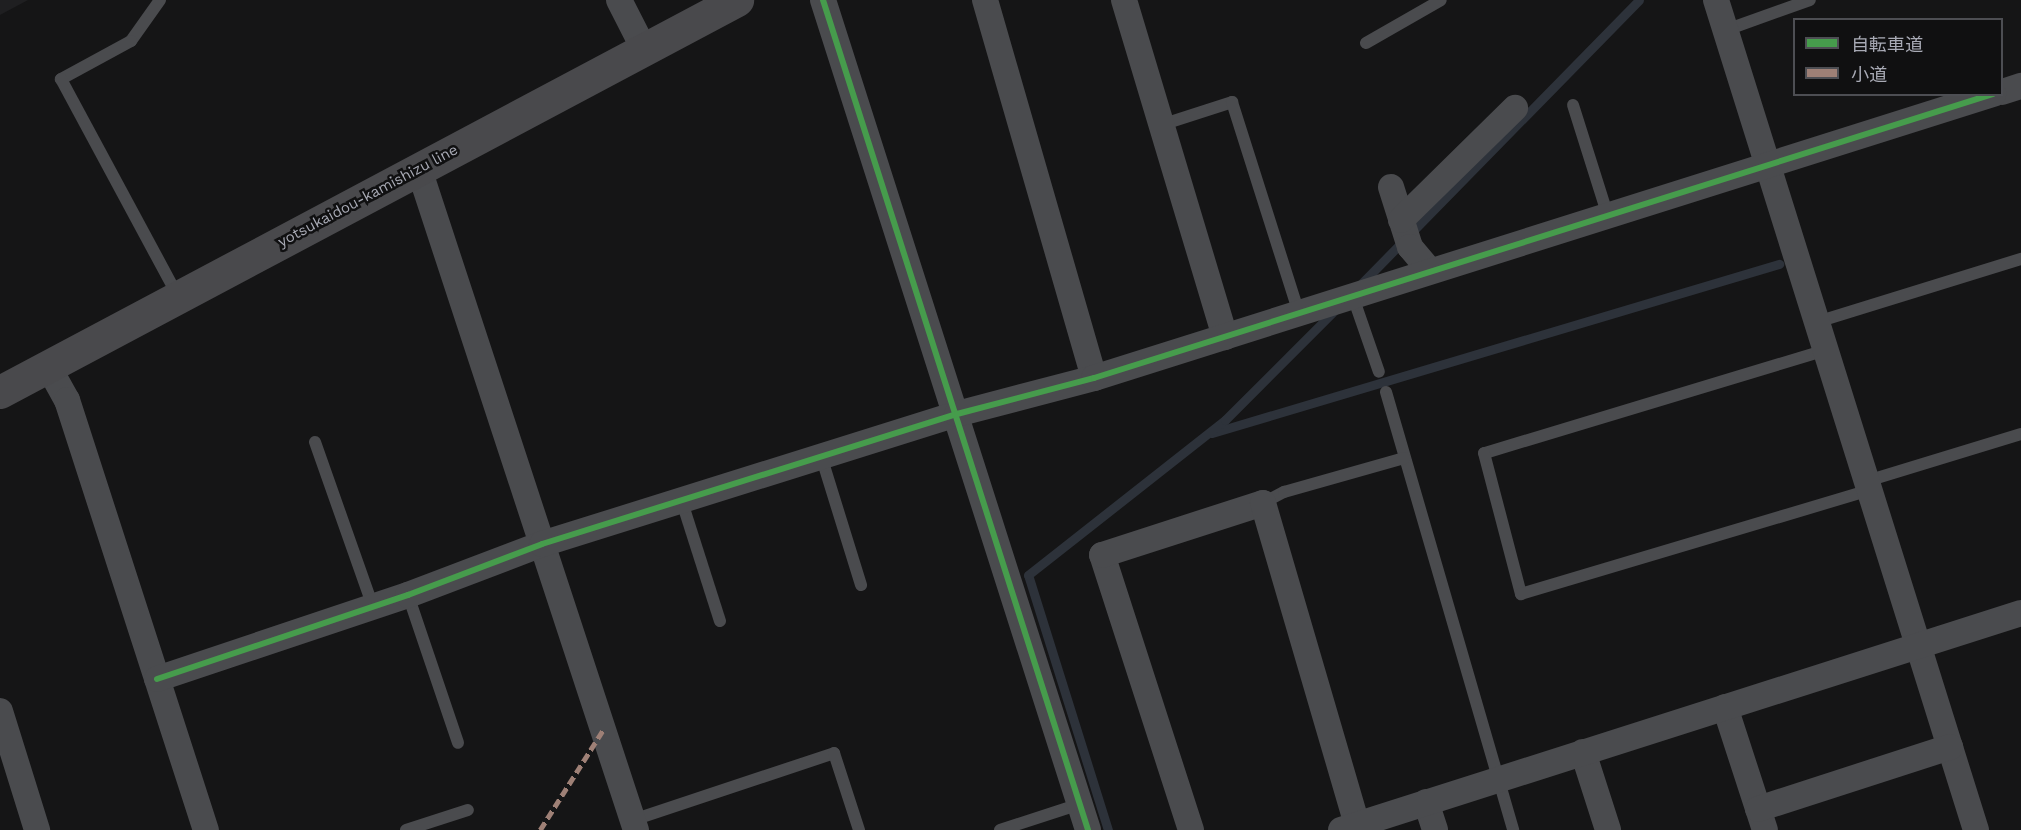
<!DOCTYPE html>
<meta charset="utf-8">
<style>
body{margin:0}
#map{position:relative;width:2021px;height:830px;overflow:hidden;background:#151516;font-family:"Work Sans","Noto Sans JP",sans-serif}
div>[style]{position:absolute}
.built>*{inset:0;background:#1f1f21}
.stream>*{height:9px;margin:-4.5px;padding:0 4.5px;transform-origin:4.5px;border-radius:4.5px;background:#2d323a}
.lane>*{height:12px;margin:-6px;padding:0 6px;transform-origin:6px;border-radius:6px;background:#4a4b4e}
.street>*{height:26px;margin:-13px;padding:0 13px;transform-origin:13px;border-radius:13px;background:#4a4b4e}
.secondary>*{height:33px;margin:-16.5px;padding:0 16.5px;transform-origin:16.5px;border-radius:16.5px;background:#49494c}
.quiet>*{height:4.5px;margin-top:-2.25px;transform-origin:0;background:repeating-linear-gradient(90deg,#9e8076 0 9px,transparent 0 13.5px)}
.cycleway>*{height:6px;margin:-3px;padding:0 3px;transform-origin:3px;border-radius:3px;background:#469c4c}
span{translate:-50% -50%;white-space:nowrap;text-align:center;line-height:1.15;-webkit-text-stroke:5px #101011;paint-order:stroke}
.street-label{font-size:15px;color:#a8aab5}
.legend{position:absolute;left:1793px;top:18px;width:210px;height:78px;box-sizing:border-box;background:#101011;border:2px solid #4d4e53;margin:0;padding:8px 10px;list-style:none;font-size:18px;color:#a8aab5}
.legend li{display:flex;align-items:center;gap:12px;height:30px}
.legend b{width:30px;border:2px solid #4d4e53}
</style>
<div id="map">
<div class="built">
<i style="clip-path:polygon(0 0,28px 0,0 15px)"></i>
</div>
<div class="stream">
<i style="left:1357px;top:288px;width:403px;rotate:-45.6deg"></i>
<i style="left:1212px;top:433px;width:592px;rotate:-16.6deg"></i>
<i style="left:1108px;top:830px;width:267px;rotate:-107.4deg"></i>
<i style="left:1028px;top:575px;width:251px;rotate:-38.2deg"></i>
<i style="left:1225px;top:420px;width:156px;rotate:-45deg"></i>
</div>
<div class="lane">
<i style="left:160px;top:0;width:50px;rotate:125.3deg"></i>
<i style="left:131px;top:41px;width:80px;rotate:151.5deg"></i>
<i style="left:61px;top:79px;width:247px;rotate:61.7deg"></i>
<i style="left:1726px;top:30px;width:89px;rotate:-19.7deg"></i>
<i style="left:1366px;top:43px;width:86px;rotate:-29.8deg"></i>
<i style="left:1573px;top:105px;width:116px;rotate:72.5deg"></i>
<i style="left:1161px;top:125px;width:75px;rotate:-17.9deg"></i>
<i style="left:1232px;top:102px;width:221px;rotate:72.4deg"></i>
<i style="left:1353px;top:297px;width:79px;rotate:70.9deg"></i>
<i style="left:1817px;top:322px;width:214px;rotate:-17.2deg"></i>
<i style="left:1826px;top:350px;width:357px;rotate:163.2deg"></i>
<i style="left:1484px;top:453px;width:146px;rotate:75.3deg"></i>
<i style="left:1521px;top:594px;width:363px;rotate:-16.6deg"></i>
<i style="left:1386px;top:392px;width:456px;rotate:73.8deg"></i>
<i style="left:315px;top:442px;width:175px;rotate:70.6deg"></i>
<i style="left:822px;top:459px;width:132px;rotate:72.8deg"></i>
<i style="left:1867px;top:481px;width:161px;rotate:-17deg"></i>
<i style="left:682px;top:502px;width:125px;rotate:72.3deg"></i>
<i style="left:1263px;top:503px;width:24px;rotate:-28deg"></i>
<i style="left:1284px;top:492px;width:125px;rotate:-15.8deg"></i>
<i style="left:408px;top:595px;width:156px;rotate:71.3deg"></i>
<i style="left:633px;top:820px;width:212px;rotate:-18.4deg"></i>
<i style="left:834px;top:753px;width:81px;rotate:72deg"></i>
<i style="left:406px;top:830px;width:65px;rotate:-17.9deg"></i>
<i style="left:1000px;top:830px;width:84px;rotate:-18deg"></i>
</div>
<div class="street">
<i style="left:619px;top:0;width:55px;rotate:63deg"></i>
<i style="left:823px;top:0;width:871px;rotate:72.29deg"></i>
<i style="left:985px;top:0;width:393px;rotate:73.9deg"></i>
<i style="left:1124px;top:0;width:352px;rotate:73.3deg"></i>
<i style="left:1716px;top:0;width:870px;rotate:72.61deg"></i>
<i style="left:2002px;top:92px;width:20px;rotate:-18deg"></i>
<i style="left:419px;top:169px;width:696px;rotate:71.83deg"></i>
<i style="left:1391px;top:187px;width:63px;rotate:72.4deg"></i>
<i style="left:1410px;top:247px;width:31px;rotate:50deg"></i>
<i style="left:1401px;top:220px;width:160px;rotate:-44.5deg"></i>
<i style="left:48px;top:366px;width:39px;rotate:61deg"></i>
<i style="left:67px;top:400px;width:452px;rotate:72.1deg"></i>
<i style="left:157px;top:679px;width:265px;rotate:-18.5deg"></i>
<i style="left:408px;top:595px;width:143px;rotate:-20.8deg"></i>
<i style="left:542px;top:544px;width:435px;rotate:-17.4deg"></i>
<i style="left:957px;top:414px;width:142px;rotate:-14.7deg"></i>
<i style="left:1094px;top:378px;width:943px;rotate:-17.53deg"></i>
<i style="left:1725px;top:707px;width:129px;rotate:72deg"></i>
<i style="left:0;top:711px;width:125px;rotate:72.7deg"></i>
<i style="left:1583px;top:752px;width:82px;rotate:72.2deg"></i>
<i style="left:1426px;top:802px;width:29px;rotate:72deg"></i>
<i style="left:1758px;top:809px;width:202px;rotate:-17.9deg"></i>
<i style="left:1191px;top:830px;width:289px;rotate:-107.9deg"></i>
<i style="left:1102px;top:555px;width:169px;rotate:-17.9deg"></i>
<i style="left:1263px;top:503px;width:335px;rotate:73.7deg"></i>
<i style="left:1341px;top:830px;width:714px;rotate:-17.7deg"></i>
</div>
<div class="secondary">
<i style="left:0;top:392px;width:835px;rotate:-28.01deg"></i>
</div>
<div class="quiet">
<i style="left:540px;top:830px;width:118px;rotate:-57.8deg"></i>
</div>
<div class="cycleway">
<i style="left:823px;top:0;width:871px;rotate:72.29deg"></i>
<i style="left:157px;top:679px;width:265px;rotate:-18.5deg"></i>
<i style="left:408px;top:595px;width:143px;rotate:-20.8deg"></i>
<i style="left:542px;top:544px;width:435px;rotate:-17.4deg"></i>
<i style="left:957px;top:414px;width:142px;rotate:-14.7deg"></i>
<i style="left:1094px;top:378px;width:943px;rotate:-17.53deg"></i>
</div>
<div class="street-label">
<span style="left:368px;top:196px;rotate:-28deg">yotsukaidou-kamishizu line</span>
</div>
<ul class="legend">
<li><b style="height:8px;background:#469c4c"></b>自転車道</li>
<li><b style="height:8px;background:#9e8076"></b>小道</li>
</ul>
</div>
